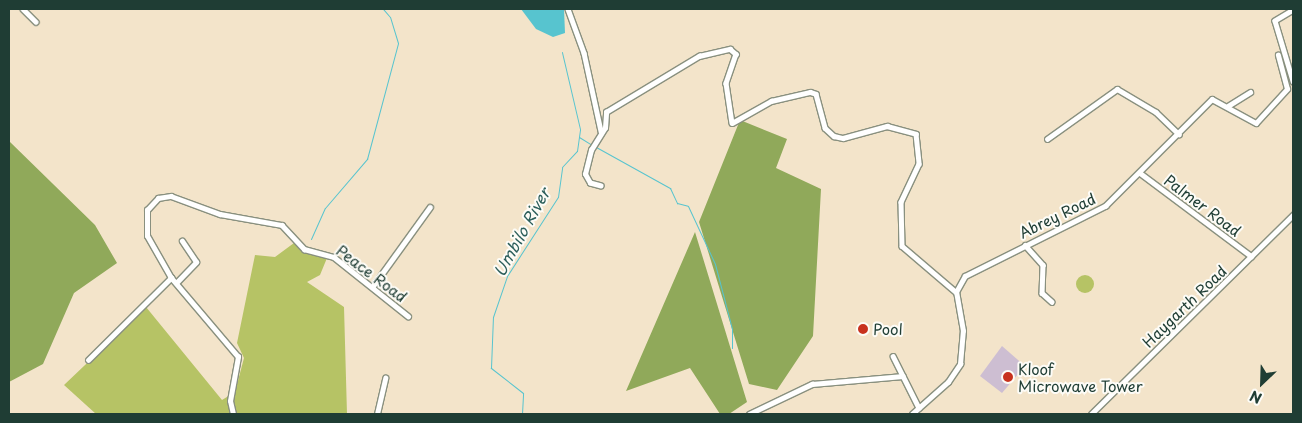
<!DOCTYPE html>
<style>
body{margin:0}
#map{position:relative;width:1302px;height:423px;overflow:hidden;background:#f3e4ca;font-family:"Playpen Sans",sans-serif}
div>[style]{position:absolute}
.industrial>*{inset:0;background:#cdbed2}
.green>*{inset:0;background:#b6c365}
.round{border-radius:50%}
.forest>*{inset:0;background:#90a95a}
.water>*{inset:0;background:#57c4cf}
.stream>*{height:1px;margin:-0.5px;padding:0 0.5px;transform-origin:0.5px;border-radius:0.5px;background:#57c4cf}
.roads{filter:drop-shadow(1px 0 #89907f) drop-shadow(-1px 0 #89907f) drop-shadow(0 1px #89907f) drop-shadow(0 -1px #89907f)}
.minor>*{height:4.5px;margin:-2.25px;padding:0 2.25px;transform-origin:2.25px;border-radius:2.25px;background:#fff}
.dots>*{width:14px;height:14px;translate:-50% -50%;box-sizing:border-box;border:2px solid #fdfcf7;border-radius:50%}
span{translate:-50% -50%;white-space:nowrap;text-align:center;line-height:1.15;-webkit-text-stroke:4px #fdfcf7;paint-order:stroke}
.street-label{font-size:15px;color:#1f3d34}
.poi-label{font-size:15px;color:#1f3d34}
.left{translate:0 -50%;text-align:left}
.water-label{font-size:16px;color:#2d5f5b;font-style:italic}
.frame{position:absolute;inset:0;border:10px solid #1f3d34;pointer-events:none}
.north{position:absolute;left:1237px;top:358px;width:50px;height:50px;-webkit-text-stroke:4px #fdfcf7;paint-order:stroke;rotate:204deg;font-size:14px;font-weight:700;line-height:20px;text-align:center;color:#1f3d34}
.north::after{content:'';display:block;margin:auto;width:18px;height:22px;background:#1f3d34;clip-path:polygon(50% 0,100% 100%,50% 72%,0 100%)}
</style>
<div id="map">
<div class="industrial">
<i style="clip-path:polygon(1002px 346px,1025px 366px,1002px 393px,980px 376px)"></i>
</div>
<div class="green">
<i style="clip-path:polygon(294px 243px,327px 258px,320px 275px,307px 282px,344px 307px,347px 414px,96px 414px,64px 385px,146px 307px,222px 400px,235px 392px,244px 358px,237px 343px,255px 255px,275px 257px)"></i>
<i class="round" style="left:1076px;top:275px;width:18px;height:18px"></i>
</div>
<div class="forest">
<i style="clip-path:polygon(740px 120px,787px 139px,776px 168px,821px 189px,813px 336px,777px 390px,749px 384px,699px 222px)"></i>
<i style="clip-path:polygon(9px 141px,95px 225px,117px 263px,74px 293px,43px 364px,9px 382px)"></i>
<i style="clip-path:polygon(695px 232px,747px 402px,729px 414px,720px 414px,690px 368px,626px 391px)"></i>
</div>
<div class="water">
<i style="clip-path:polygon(521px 9px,564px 9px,565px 33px,553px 37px,536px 29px)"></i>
</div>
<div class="stream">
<i style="left:579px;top:137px;width:15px;rotate:32deg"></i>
<i style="left:596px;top:147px;width:85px;rotate:29deg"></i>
<i style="left:670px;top:188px;width:17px;rotate:65deg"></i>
<i style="left:677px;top:203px;width:11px;rotate:15deg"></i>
<i style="left:688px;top:206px;width:64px;rotate:65deg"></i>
<i style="left:715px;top:264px;width:67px;rotate:75.3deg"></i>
<i style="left:732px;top:329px;width:19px;rotate:90deg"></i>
<i style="left:311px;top:239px;width:34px;rotate:-66deg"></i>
<i style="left:325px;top:208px;width:65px;rotate:-49.4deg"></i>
<i style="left:367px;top:159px;width:120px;rotate:-75deg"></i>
<i style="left:398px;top:43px;width:27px;rotate:-107deg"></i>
<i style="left:390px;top:17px;width:11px;rotate:-131deg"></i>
<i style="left:522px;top:414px;width:21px;rotate:-87deg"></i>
<i style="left:523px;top:393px;width:41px;rotate:-142deg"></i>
<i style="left:491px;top:368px;width:51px;rotate:-87.8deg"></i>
<i style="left:493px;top:317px;width:43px;rotate:-71.1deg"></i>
<i style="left:507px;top:276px;width:94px;rotate:-57.2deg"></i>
<i style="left:558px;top:197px;width:30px;rotate:-82deg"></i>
<i style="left:562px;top:167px;width:22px;rotate:-47deg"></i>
<i style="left:577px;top:151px;width:22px;rotate:-82deg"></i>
<i style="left:580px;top:129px;width:79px;rotate:-103.2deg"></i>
</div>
<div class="roads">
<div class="minor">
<i style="left:23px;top:9px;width:18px;rotate:45deg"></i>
<i style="left:568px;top:9px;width:47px;rotate:70deg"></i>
<i style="left:584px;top:53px;width:80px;rotate:77.7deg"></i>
<i style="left:1293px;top:10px;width:21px;rotate:149deg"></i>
<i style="left:1275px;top:21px;width:63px;rotate:73.3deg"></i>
<i style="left:1228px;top:106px;width:26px;rotate:-32deg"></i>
<i style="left:1047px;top:139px;width:86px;rotate:-35.5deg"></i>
<i style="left:1117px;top:89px;width:45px;rotate:30.5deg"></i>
<i style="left:1156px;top:112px;width:32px;rotate:44deg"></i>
<i style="left:1140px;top:173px;width:139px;rotate:36.8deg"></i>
<i style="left:601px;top:186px;width:11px;rotate:-165deg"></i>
<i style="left:590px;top:183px;width:10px;rotate:-119deg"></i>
<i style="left:585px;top:174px;width:25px;rotate:-76deg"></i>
<i style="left:591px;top:150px;width:26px;rotate:-58deg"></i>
<i style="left:605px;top:128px;width:16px;rotate:-86deg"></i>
<i style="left:606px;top:112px;width:109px;rotate:-31.1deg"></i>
<i style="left:699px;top:56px;width:32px;rotate:-13deg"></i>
<i style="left:730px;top:49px;width:8px;rotate:40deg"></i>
<i style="left:736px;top:54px;width:31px;rotate:109deg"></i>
<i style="left:726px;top:83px;width:40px;rotate:81.5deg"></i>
<i style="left:732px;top:123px;width:45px;rotate:-29.4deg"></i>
<i style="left:771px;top:101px;width:40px;rotate:-13deg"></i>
<i style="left:810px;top:92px;width:6px;rotate:18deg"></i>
<i style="left:816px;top:94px;width:35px;rotate:75deg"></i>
<i style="left:825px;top:128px;width:12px;rotate:42deg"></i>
<i style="left:834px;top:136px;width:9px;rotate:13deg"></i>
<i style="left:843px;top:138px;width:46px;rotate:-15.3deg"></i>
<i style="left:887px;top:126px;width:30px;rotate:15deg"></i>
<i style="left:916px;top:134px;width:30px;rotate:84deg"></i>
<i style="left:919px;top:164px;width:42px;rotate:115.3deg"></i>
<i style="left:901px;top:202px;width:44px;rotate:88.7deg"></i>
<i style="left:902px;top:246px;width:71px;rotate:40.4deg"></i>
<i style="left:1025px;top:245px;width:27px;rotate:48deg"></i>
<i style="left:1043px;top:265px;width:28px;rotate:92deg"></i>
<i style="left:1042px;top:293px;width:13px;rotate:42deg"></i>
<i style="left:176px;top:283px;width:29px;rotate:-46deg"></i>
<i style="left:196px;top:262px;width:25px;rotate:-124deg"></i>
<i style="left:373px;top:286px;width:97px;rotate:-54.2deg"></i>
<i style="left:893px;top:356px;width:58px;rotate:63.4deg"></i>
<i style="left:88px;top:360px;width:117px;rotate:-44.7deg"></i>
<i style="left:233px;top:414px;width:13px;rotate:-103deg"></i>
<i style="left:230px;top:401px;width:45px;rotate:-79.7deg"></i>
<i style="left:238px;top:357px;width:104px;rotate:-130.3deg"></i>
<i style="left:171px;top:278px;width:48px;rotate:-119.7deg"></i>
<i style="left:147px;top:236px;width:26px;rotate:-90deg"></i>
<i style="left:147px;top:210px;width:16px;rotate:-47deg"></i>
<i style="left:158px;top:198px;width:13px;rotate:-9deg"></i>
<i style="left:171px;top:196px;width:52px;rotate:20.2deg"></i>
<i style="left:220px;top:214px;width:63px;rotate:10.1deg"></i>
<i style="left:282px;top:225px;width:33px;rotate:47deg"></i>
<i style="left:304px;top:249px;width:31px;rotate:15deg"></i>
<i style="left:334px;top:257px;width:95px;rotate:38.6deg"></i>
<i style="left:377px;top:414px;width:37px;rotate:-77deg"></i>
<i style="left:749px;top:414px;width:70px;rotate:-25.5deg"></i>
<i style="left:812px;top:384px;width:91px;rotate:-5deg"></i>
<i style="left:912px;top:414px;width:48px;rotate:-41.6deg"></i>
<i style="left:948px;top:382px;width:22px;rotate:-56deg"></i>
<i style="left:960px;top:364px;width:33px;rotate:-85deg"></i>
<i style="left:963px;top:331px;width:40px;rotate:-100deg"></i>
<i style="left:956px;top:292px;width:18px;rotate:-61deg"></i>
<i style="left:965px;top:276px;width:157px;rotate:-26.6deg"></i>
<i style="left:1105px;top:206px;width:151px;rotate:-45deg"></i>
<i style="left:1212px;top:99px;width:50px;rotate:28.6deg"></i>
<i style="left:1256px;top:123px;width:46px;rotate:-47.6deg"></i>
<i style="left:1287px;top:89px;width:35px;rotate:-105deg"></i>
<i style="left:1091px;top:414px;width:284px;rotate:-44.6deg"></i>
</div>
</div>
<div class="dots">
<i style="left:863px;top:329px;background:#c8321e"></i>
<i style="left:1008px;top:377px;background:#c8321e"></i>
</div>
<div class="street-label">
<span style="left:1203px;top:205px;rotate:37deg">Palmer Road</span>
<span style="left:1057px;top:215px;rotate:-26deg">Abrey Road</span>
<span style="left:372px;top:273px;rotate:37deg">Peace Road</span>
<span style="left:1184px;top:306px;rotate:-44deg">Haygarth Road</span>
</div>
<div class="poi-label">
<span class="left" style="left:873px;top:329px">Pool</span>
<span class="left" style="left:1018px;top:377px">Kloof<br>Microwave Tower</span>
</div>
<div class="water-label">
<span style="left:521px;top:232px;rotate:-61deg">Umbilo River</span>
</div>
<div class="frame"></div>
<div class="north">N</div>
</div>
